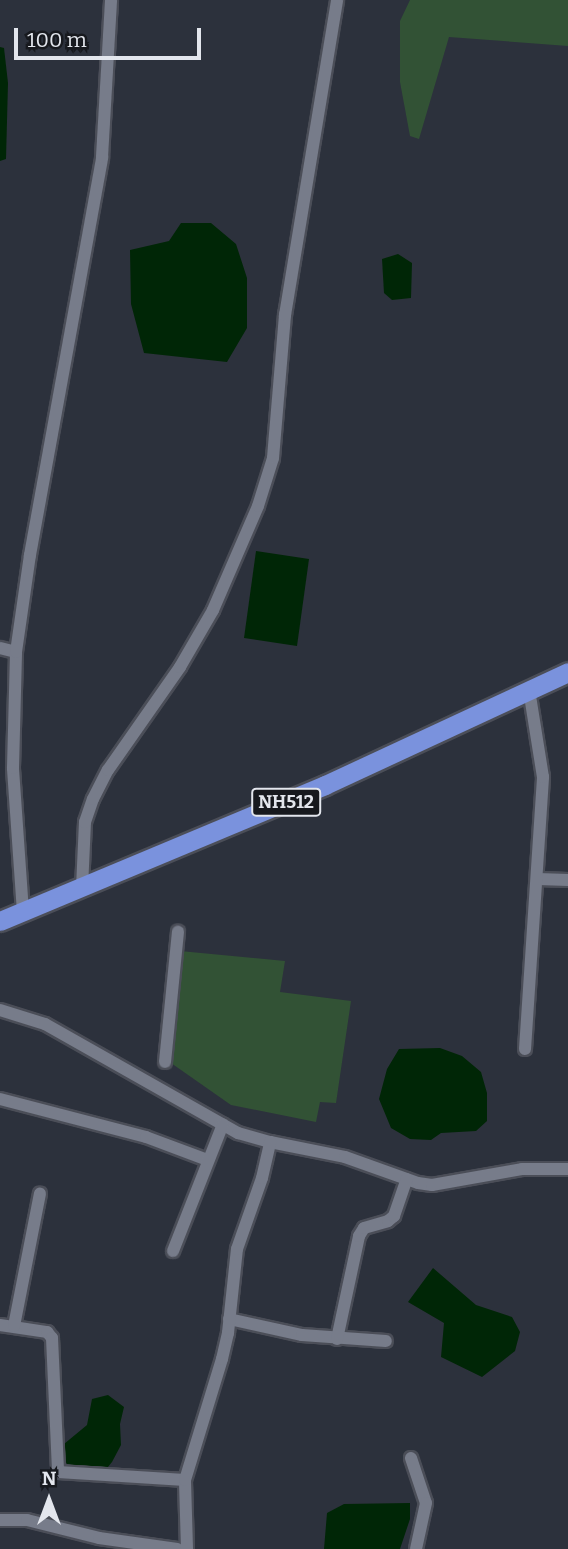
<!DOCTYPE html>
<style>
body{margin:0}
#map{position:relative;width:568px;height:1549px;overflow:hidden;background:#2c313c;font-family:Bitter,serif}
div>[style]{position:absolute}
.green>*{inset:0;background:#325235}
.water>*{inset:0;background:#002606}
.roads{filter:drop-shadow(2px 0 #4b4e58) drop-shadow(-2px 0 #4b4e58) drop-shadow(0 2px #4b4e58) drop-shadow(0 -2px #4b4e58)}
.minor>*{height:12px;margin:-6px;padding:0 6px;transform-origin:6px;border-radius:6px;background:#777c8a}
.trunk>*{height:19px;margin:-9.5px;padding:0 9.5px;transform-origin:9.5px;border-radius:9.5px;background:#7a92dd}
span{translate:-50% -50%;white-space:nowrap;text-align:center;line-height:1.15;-webkit-text-stroke:6px #17191e;paint-order:stroke}
.shield-label span{padding:2px 5px;background:#17191e;border:2px solid;border-radius:5px;-webkit-text-stroke-width:0}
.shield-label{font-size:18px;color:#e3e6ed;font-weight:700}
.north{position:absolute;left:14px;top:1465px;width:70px;height:70px;-webkit-text-stroke:5px #17191e;paint-order:stroke;rotate:0deg;font-size:19px;font-weight:700;line-height:28px;text-align:center;color:#e3e6ed}
.north::after{content:'';display:block;margin:auto;width:24px;height:32px;background:#e3e6ed;clip-path:polygon(50% 0,100% 100%,50% 72%,0 100%)}
.scale{position:absolute;left:14px;top:28px;width:187px;height:32px;box-sizing:border-box;border:4px solid #e3e6ed;border-top:0;padding-left:9px;font-size:21px;line-height:24px;white-space:nowrap;color:#e3e6ed;-webkit-text-stroke:5px #17191e;paint-order:stroke}
</style>
<div id="map">
<div class="green">
<i style="clip-path:polygon(410px 0,568px 0,568px 46px,449px 37px,419px 139px,410px 136px,400px 82px,400px 21px)"></i>
<i style="clip-path:polygon(180px 951px,285px 961px,280px 992px,351px 1001px,336px 1103px,320px 1102px,316px 1122px,231px 1105px,161px 1056px)"></i>
</div>
<div class="water">
<i style="clip-path:polygon(0 47px,4px 48px,8px 83px,6px 159px,0 161px)"></i>
<i style="clip-path:polygon(181px 223px,211px 223px,236px 244px,247px 278px,247px 328px,227px 362px,144px 353px,131px 304px,130px 250px,169px 241px)"></i>
<i style="clip-path:polygon(398px 254px,412px 263px,411px 298px,392px 300px,384px 293px,382px 259px)"></i>
<i style="clip-path:polygon(256px 551px,309px 559px,297px 646px,244px 638px)"></i>
<i style="clip-path:polygon(440px 1048px,462px 1056px,481px 1072px,487px 1093px,487px 1121px,476px 1131px,441px 1133px,431px 1140px,410px 1139px,391px 1128px,379px 1099px,387px 1069px,399px 1049px)"></i>
<i style="clip-path:polygon(433px 1268px,476px 1305px,512px 1317px,520px 1332px,515px 1351px,482px 1377px,441px 1357px,444px 1323px,408px 1302px)"></i>
<i style="clip-path:polygon(108px 1395px,124px 1407px,120px 1424px,121px 1445px,112px 1462px,103px 1473px,67px 1464px,58px 1449px,87px 1425px,92px 1399px)"></i>
<i style="clip-path:polygon(410px 1503px,410px 1519px,400px 1549px,324px 1549px,327px 1513px,344px 1504px)"></i>
</div>
<div class="roads">
<div class="minor">
<i style="left:0;top:648px;width:16px;rotate:14deg"></i>
<i style="left:538px;top:879px;width:30px;rotate:2deg"></i>
<i style="left:82px;top:888px;width:66px;rotate:-87.4deg"></i>
<i style="left:85px;top:822px;width:24px;rotate:-71deg"></i>
<i style="left:93px;top:799px;width:33px;rotate:-63deg"></i>
<i style="left:108px;top:770px;width:126px;rotate:-55deg"></i>
<i style="left:180px;top:667px;width:66px;rotate:-59.9deg"></i>
<i style="left:213px;top:610px;width:113px;rotate:-66.6deg"></i>
<i style="left:258px;top:506px;width:50px;rotate:-72.6deg"></i>
<i style="left:273px;top:458px;width:144px;rotate:-85.2deg"></i>
<i style="left:285px;top:315px;width:319px;rotate:-80.6deg"></i>
<i style="left:23px;top:912px;width:144px;rotate:-94deg"></i>
<i style="left:13px;top:768px;width:116px;rotate:-88.5deg"></i>
<i style="left:16px;top:652px;width:98px;rotate:-81.8deg"></i>
<i style="left:30px;top:555px;width:404px;rotate:-79.7deg"></i>
<i style="left:102px;top:157px;width:157px;rotate:-86.7deg"></i>
<i style="left:0;top:1010px;width:47px;rotate:17.3deg"></i>
<i style="left:45px;top:1024px;width:222px;rotate:29.5deg"></i>
<i style="left:238px;top:1133px;width:33px;rotate:16deg"></i>
<i style="left:270px;top:1142px;width:76px;rotate:11.3deg"></i>
<i style="left:345px;top:1157px;width:77px;rotate:19.6deg"></i>
<i style="left:418px;top:1183px;width:14px;rotate:8deg"></i>
<i style="left:432px;top:1185px;width:91px;rotate:-10.1deg"></i>
<i style="left:522px;top:1169px;width:46px"></i>
<i style="left:525px;top:1049px;width:273px;rotate:-86.2deg"></i>
<i style="left:543px;top:777px;width:88px;rotate:-99.1deg"></i>
<i style="left:165px;top:1062px;width:131px;rotate:-84.3deg"></i>
<i style="left:0;top:1099px;width:151px;rotate:14.6deg"></i>
<i style="left:146px;top:1137px;width:66px;rotate:20.4deg"></i>
<i style="left:173px;top:1251px;width:136px;rotate:-68.5deg"></i>
<i style="left:229px;top:1319px;width:75px;rotate:12.4deg"></i>
<i style="left:302px;top:1335px;width:84px;rotate:4.1deg"></i>
<i style="left:0;top:1325px;width:48px;rotate:8.5deg"></i>
<i style="left:47px;top:1332px;width:8px;rotate:50deg"></i>
<i style="left:52px;top:1338px;width:134px;rotate:87.4deg"></i>
<i style="left:58px;top:1472px;width:127px;rotate:3.6deg"></i>
<i style="left:14px;top:1326px;width:135px;rotate:-78.9deg"></i>
<i style="left:337px;top:1339px;width:105px;rotate:-77.9deg"></i>
<i style="left:359px;top:1236px;width:9px;rotate:-58deg"></i>
<i style="left:364px;top:1228px;width:25px;rotate:-16deg"></i>
<i style="left:388px;top:1221px;width:8px;rotate:-40deg"></i>
<i style="left:394px;top:1216px;width:39px;rotate:-71deg"></i>
<i style="left:411px;top:1458px;width:47px;rotate:71.6deg"></i>
<i style="left:426px;top:1503px;width:47px;rotate:102.3deg"></i>
<i style="left:0;top:1520px;width:27px"></i>
<i style="left:27px;top:1520px;width:74px;rotate:14deg"></i>
<i style="left:99px;top:1538px;width:79px;rotate:8deg"></i>
<i style="left:187px;top:1549px;width:69px;rotate:-91.7deg"></i>
<i style="left:185px;top:1480px;width:127px;rotate:-73deg"></i>
<i style="left:222px;top:1359px;width:27px;rotate:-77deg"></i>
<i style="left:228px;top:1333px;width:84px;rotate:-83.9deg"></i>
<i style="left:237px;top:1249px;width:75px;rotate:-70.6deg"></i>
<i style="left:262px;top:1178px;width:37px;rotate:-77deg"></i>
</div>
<div class="trunk">
<i style="left:0;top:921px;width:352px;rotate:-22.7deg"></i>
<i style="left:325px;top:785px;width:268px;rotate:-24.9deg"></i>
</div>
</div>
<div class="shield-label">
<span style="left:286px;top:802px">NH512</span>
</div>
<div class="north">N</div>
<div class="scale">100 m</div>
</div>
